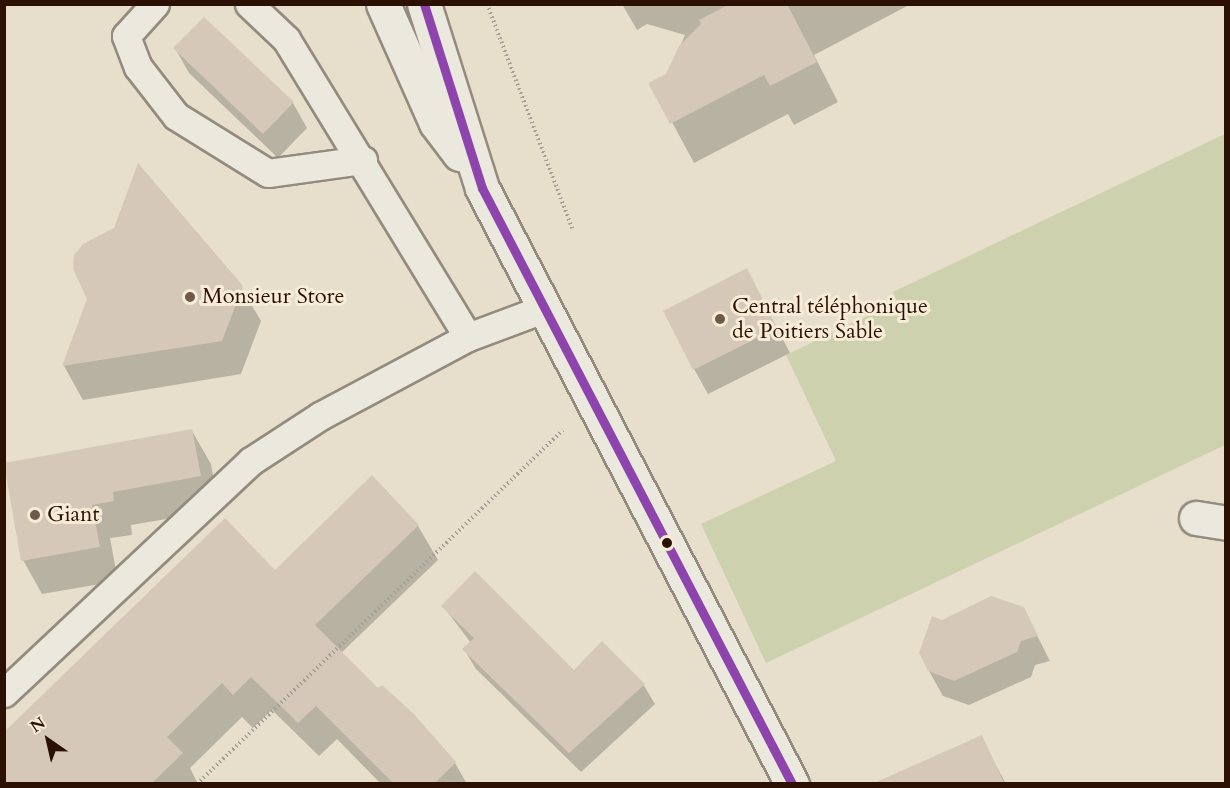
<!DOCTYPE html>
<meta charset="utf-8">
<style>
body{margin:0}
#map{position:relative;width:1230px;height:788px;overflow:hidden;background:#e7dfcc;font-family:Cardo,serif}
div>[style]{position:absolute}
.green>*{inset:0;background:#cdd1ad}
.shadow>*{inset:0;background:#0003}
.building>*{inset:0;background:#d6c8b9}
.path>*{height:4px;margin-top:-2px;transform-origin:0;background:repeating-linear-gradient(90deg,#a69f97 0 1.5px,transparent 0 4.5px)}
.roads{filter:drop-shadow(2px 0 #948b7f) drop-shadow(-2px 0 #948b7f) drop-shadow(0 2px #948b7f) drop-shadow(0 -2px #948b7f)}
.lane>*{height:27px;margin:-13.5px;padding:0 13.5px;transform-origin:13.5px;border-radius:13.5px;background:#ebe8de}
.street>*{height:33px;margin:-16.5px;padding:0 16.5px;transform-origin:16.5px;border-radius:16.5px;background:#ebe8de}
.secondary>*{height:33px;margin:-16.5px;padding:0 16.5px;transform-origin:16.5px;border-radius:16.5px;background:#ebe8de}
.bus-1>*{height:9px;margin:-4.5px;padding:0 4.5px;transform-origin:4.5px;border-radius:4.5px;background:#8e44ad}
.dots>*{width:16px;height:16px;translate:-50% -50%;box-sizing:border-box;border:3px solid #f7edd6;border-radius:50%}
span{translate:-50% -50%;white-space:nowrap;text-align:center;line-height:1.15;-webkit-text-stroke:6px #f7edd6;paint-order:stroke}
.poi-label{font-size:22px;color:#2c1003}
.left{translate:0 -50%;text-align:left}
.frame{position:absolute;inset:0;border:6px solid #2c1003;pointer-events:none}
.north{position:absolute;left:18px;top:710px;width:60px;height:60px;-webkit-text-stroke:4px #f7edd6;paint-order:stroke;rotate:326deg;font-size:16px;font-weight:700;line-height:24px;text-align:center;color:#2c1003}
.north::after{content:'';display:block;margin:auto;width:21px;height:27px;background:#2c1003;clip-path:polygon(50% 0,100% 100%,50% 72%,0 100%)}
</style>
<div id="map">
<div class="green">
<i style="clip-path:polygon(1225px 134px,1225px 445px,766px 663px,701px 524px,836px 461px,786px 355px,897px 302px,893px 292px)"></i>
</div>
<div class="shadow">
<i style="clip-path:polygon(622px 4px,911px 4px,814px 55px,838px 102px,794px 125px,788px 114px,694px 163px,651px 83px,668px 75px,685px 35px,647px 24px,637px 30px)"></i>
<i style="clip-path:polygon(175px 48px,293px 103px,307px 128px,278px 158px,189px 73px)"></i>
<i style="clip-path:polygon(747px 270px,790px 353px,708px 394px,694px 369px)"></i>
<i style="clip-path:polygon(241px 287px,261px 321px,241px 374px,83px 400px,64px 366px,89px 299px)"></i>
<i style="clip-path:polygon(192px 431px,211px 464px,219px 510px,131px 525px,132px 535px,110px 538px,118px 581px,42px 594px,23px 560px,5px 464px)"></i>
<i style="clip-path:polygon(372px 477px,418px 526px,438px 560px,341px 653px,455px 763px,467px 784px,381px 784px,337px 739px,319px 756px,272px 710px,253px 728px,242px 717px,190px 768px,198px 784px,4px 784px,4px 734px,275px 572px)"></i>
<i style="clip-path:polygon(443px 606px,574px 672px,643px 684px,655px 704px,581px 772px,476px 669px,464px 649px,471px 643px)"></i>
<i style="clip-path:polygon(1023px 608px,1050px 661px,1035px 665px,1031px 677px,969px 705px,943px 696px,929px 671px,942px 621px)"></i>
<i style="clip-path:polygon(981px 737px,1006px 784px,940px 784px,929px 760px)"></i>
</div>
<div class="building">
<i style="clip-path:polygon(730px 4px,787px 4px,817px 62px,770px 86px,764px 75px,670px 124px,648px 83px,666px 74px,679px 46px,701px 24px,699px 20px)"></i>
<i style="clip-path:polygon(204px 17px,294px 102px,263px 134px,173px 48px)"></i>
<i style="clip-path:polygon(138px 163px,243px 286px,222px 341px,62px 366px,87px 299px,73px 269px,74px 255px,83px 244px,114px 228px)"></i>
<i style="clip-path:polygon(747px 268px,777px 328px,693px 370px,663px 311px)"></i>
<i style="clip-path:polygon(192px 429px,201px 476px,113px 492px,114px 501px,92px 505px,100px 547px,21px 561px,4px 463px)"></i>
<i style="clip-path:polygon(372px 475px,419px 525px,315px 625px,378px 688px,382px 685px,413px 713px,456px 762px,435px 783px,393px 783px,316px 706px,298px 723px,251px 677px,233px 695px,222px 683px,167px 737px,183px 753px,152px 783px,4px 783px,4px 732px,225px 518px,275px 570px)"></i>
<i style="clip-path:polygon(475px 571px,574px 670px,602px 641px,645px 684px,569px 753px,462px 649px,474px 638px,441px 606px)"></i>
<i style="clip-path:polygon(991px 596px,1024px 607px,1038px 636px,1021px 641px,1017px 652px,954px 681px,928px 671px,919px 653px,932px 616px,942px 620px)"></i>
<i style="clip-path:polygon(982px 735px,1004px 783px,874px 783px)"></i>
</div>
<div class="path">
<i style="left:487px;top:4px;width:240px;rotate:69.2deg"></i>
<i style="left:197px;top:784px;width:509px;rotate:-44.05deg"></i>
</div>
<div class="roads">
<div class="lane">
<i style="left:155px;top:4px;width:43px;rotate:132.2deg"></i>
<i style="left:126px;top:36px;width:33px;rotate:69deg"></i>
<i style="left:138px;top:67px;width:62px;rotate:52.2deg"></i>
<i style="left:176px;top:116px;width:108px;rotate:31.8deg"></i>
<i style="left:268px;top:173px;width:96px;rotate:-7.8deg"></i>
<i style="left:249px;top:4px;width:51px;rotate:43.4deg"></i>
<i style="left:286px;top:39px;width:349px;rotate:58.6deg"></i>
<i style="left:4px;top:693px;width:339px;rotate:-43.2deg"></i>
<i style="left:251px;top:461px;width:82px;rotate:-33.1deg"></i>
<i style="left:320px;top:416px;width:168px;rotate:-28.1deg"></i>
<i style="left:468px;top:337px;width:80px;rotate:-20.5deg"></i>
</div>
<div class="street">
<i style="left:1196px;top:518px;width:30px;rotate:9deg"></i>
</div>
<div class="secondary">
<i style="left:383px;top:4px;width:130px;rotate:66deg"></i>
<i style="left:436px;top:123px;width:39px;rotate:53deg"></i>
<i style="left:424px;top:4px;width:193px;rotate:72.5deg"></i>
<i style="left:482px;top:188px;width:672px;rotate:62.52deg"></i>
</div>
</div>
<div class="bus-1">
<i style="left:424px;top:4px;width:193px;rotate:72.5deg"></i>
<i style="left:482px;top:188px;width:672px;rotate:62.52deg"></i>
</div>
<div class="dots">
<i style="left:190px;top:297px;background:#6d5849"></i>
<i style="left:720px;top:319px;background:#6d5849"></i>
<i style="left:35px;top:515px;background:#6d5849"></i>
<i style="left:667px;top:543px;background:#2c1003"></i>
</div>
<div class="poi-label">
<span class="left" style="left:202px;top:297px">Monsieur Store</span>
<span class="left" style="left:732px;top:319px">Central téléphonique<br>de Poitiers Sable</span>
<span class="left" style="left:47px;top:515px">Giant</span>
</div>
<div class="frame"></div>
<div class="north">N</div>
</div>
